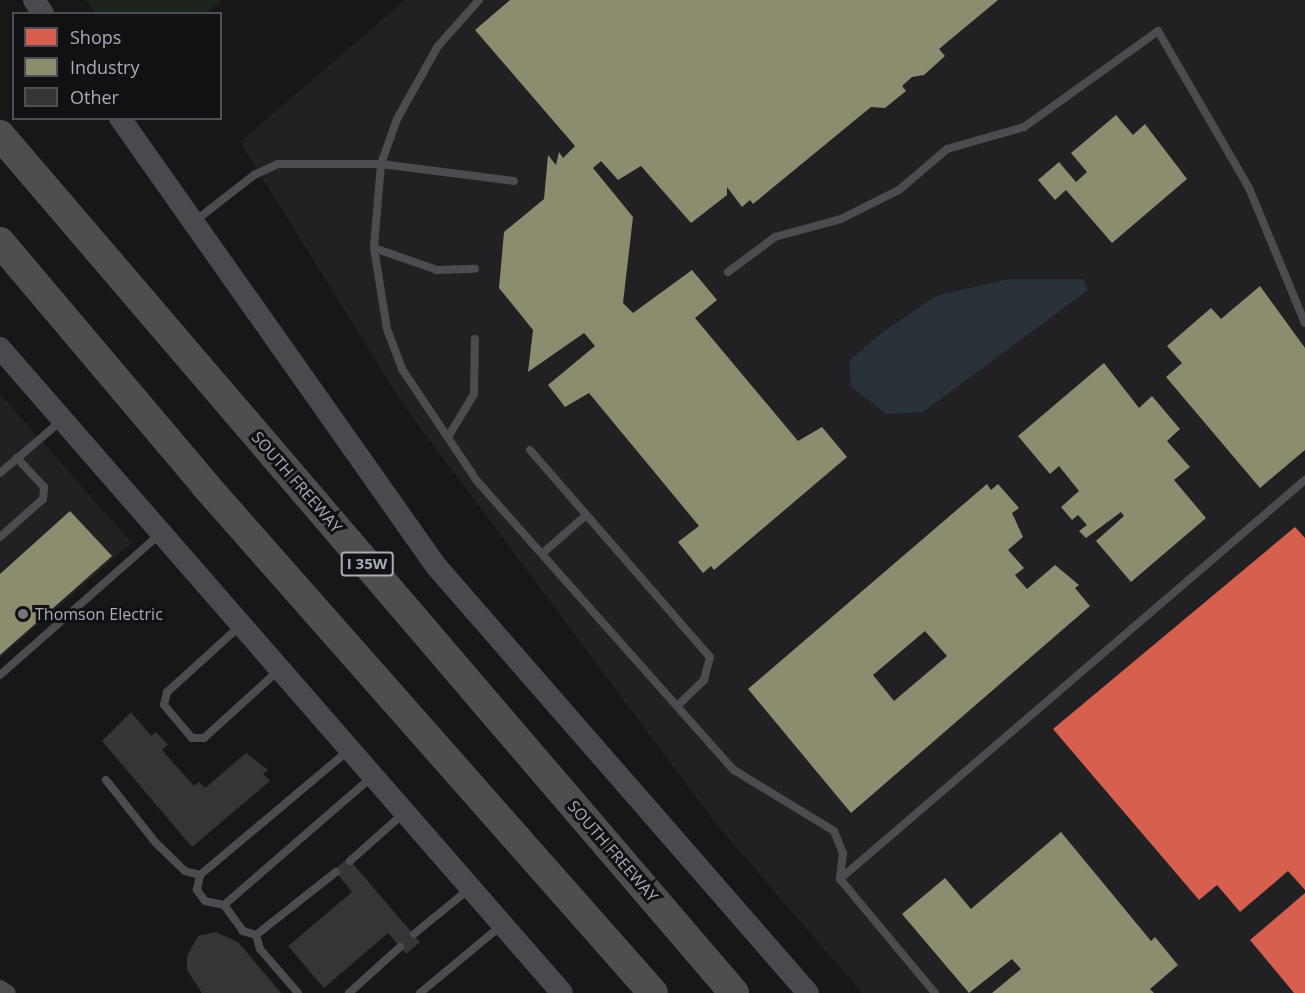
<!DOCTYPE html>
<style>
body{margin:0}
#map{position:relative;width:1305px;height:993px;overflow:hidden;background:#171717;font-family:"Open Sans",sans-serif}
div>[style]{position:absolute}
.built>*{inset:0;background:#212123}
.green>*{inset:0;background:#1d241e}
.water>*{inset:0;background:#2a3239}
.shops>*{inset:0;background:#d6604d}
.industry>*{inset:0;background:#8c8c6e}
.building>*{inset:0;background:#353536}
.service>*{height:8px;margin:-4px;padding:0 4px;transform-origin:4px;border-radius:4px;background:#4b4c50}
.minor>*{height:16px;margin:-8px;padding:0 8px;transform-origin:8px;border-radius:8px;background:#4b4c50}
.secondary>*{height:22px;margin:-11px;padding:0 11px;transform-origin:11px;border-radius:11px;background:#4a4a4e}
.motorway>*{height:30px;margin:-15px;padding:0 15px;transform-origin:15px;border-radius:15px;background:#4e4e51}
.dots>*{width:16px;height:16px;translate:-50% -50%;box-sizing:border-box;border:3px solid #111113;border-radius:50%}
span{translate:-50% -50%;white-space:nowrap;text-align:center;line-height:1.15;-webkit-text-stroke:6px #111113;paint-order:stroke}
.shield-label span{padding:2px 4px;background:#111113;border:2px solid;border-radius:4px;-webkit-text-stroke-width:0}
.shield-label{font-size:15px;color:#a8adb8;font-weight:700}
.street-label{font-size:16px;color:#a8adb8}
.poi-label{font-size:16px;color:#a8adb8}
.left{translate:0 -50%;text-align:left}
.legend{position:absolute;left:12px;top:12px;width:210px;height:108px;box-sizing:border-box;background:#111113;border:2px solid #4d4f55;margin:0;padding:8px 10px;list-style:none;font-size:18px;color:#a8adb8}
.legend li{display:flex;align-items:center;gap:12px;height:30px}
.legend b{width:30px;border:2px solid #4d4f55}
</style>
<div id="map">
<div class="built">
<i style="clip-path:polygon(405px 0,1305px 0,1305px 993px,862px 993px,716px 824px,402px 403px,240px 142px)"></i>
<i style="clip-path:polygon(0 394px,132px 543px,0 658px)"></i>
</div>
<div class="green">
<i style="clip-path:polygon(86px 0,222px 0,206px 13px,96px 14px)"></i>
</div>
<div class="water">
<i style="clip-path:polygon(1009px 279px,1083px 279px,1088px 290px,923px 412px,886px 414px,851px 386px,849px 361px,880px 334px,936px 296px)"></i>
</div>
<div class="shops">
<i style="clip-path:polygon(1295px 527px,1305px 538px,1305px 890px,1288px 871px,1240px 912px,1217px 885px,1199px 900px,1053px 729px)"></i>
<i style="clip-path:polygon(1305px 893px,1305px 993px,1294px 993px,1250px 940px)"></i>
</div>
<div class="industry">
<i style="clip-path:polygon(510px 0,998px 0,939px 49px,945px 56px,924px 75px,912px 77px,902px 86px,906px 91px,885px 108px,871px 107px,753px 204px,750px 200px,742px 207px,727px 187px,727px 195px,691px 223px,641px 166px,618px 180px,601px 161px,593px 168px,633px 217px,623px 303px,633px 313px,692px 270px,717px 300px,695px 318px,798px 441px,822px 427px,847px 457px,714px 570px,711px 566px,703px 573px,678px 542px,699px 526px,589px 393px,565px 407px,548px 385px,595px 346px,584px 333px,528px 372px,533px 330px,499px 288px,504px 232px,544px 199px,548px 155px,556px 165px,559px 152px,563px 158px,575px 146px,475px 30px)"></i>
<i style="clip-path:polygon(1116px 115px,1133px 135px,1145px 124px,1187px 179px,1112px 243px,1066px 190px,1055px 200px,1038px 180px,1059px 162px,1076px 182px,1087px 172px,1071px 153px)"></i>
<i style="clip-path:polygon(1260px 286px,1305px 348px,1305px 450px,1260px 488px,1166px 377px,1182px 363px,1167px 346px,1211px 308px,1221px 319px)"></i>
<i style="clip-path:polygon(1104px 363px,1139px 408px,1152px 396px,1180px 429px,1167px 441px,1190px 467px,1174px 480px,1206px 518px,1131px 582px,1096px 541px,1124px 516px,1121px 512px,1086px 538px,1079px 531px,1087px 525px,1078px 515px,1072px 520px,1061px 507px,1079px 491px,1059px 466px,1050px 474px,1018px 436px)"></i>
<i style="clip-path:polygon(evenodd,987px 484px,991px 490px,998px 484px,1019px 508px,1012px 513px,1023px 537px,1008px 550px,1024px 568px,1015px 575px,1027px 589px,1055px 565px,1079px 585px,1075px 588px,1090px 606px,851px 813px,748px 689px,987px 484px,925px 631px,947px 656px,894px 701px,873px 675px,925px 631px)"></i>
<i style="clip-path:polygon(70px 511px,112px 556px,0 655px,0 574px)"></i>
<i style="clip-path:polygon(1061px 832px,1151px 941px,1155px 937px,1178px 965px,1150px 989px,1154px 993px,992px 993px,1021px 969px,1012px 959px,969px 993px,902px 914px,945px 878px,971px 909px)"></i>
</div>
<div class="building">
<i style="clip-path:polygon(131px 712px,151px 736px,156px 732px,168px 745px,162px 750px,194px 786px,199px 782px,205px 788px,246px 753px,268px 770px,263px 774px,270px 781px,192px 847px,102px 741px)"></i>
<i style="clip-path:polygon(348px 858px,420px 942px,406px 954px,388px 933px,324px 988px,288px 946px,352px 892px,334px 870px)"></i>
<i style="clip-path:polygon(215px 932px,238px 942px,281px 993px,202px 993px,187px 970px,187px 956px,198px 936px)"></i>
</div>
<div class="service">
<i style="left:479px;top:0;width:62px;rotate:131.7deg"></i>
<i style="left:438px;top:46px;width:84px;rotate:119.3deg"></i>
<i style="left:397px;top:119px;width:48px;rotate:109.6deg"></i>
<i style="left:381px;top:164px;width:84px;rotate:94.8deg"></i>
<i style="left:374px;top:248px;width:82px;rotate:80.9deg"></i>
<i style="left:387px;top:329px;width:43px;rotate:69.4deg"></i>
<i style="left:402px;top:369px;width:135px;rotate:56.2deg"></i>
<i style="left:477px;top:481px;width:387px;rotate:48.4deg"></i>
<i style="left:734px;top:770px;width:117px;rotate:31.4deg"></i>
<i style="left:834px;top:831px;width:24px;rotate:68deg"></i>
<i style="left:843px;top:853px;width:26px;rotate:97deg"></i>
<i style="left:840px;top:879px;width:148px;rotate:50.2deg"></i>
<i style="left:195px;top:221px;width:75px;rotate:-37.9deg"></i>
<i style="left:254px;top:175px;width:26px;rotate:-25deg"></i>
<i style="left:278px;top:164px;width:103px"></i>
<i style="left:381px;top:164px;width:134px;rotate:7.3deg"></i>
<i style="left:374px;top:248px;width:67px;rotate:19.2deg"></i>
<i style="left:437px;top:270px;width:38px;rotate:-2deg"></i>
<i style="left:728px;top:272px;width:59px;rotate:-36.7deg"></i>
<i style="left:775px;top:237px;width:68px;rotate:-15.3deg"></i>
<i style="left:841px;top:219px;width:65px;rotate:-26.6deg"></i>
<i style="left:899px;top:190px;width:63px;rotate:-40.5deg"></i>
<i style="left:947px;top:149px;width:80px;rotate:-15.9deg"></i>
<i style="left:1024px;top:127px;width:165px;rotate:-35.6deg"></i>
<i style="left:1158px;top:31px;width:181px;rotate:59.9deg"></i>
<i style="left:1249px;top:188px;width:146px;rotate:67.5deg"></i>
<i style="left:448px;top:437px;width:50px;rotate:-58.8deg"></i>
<i style="left:474px;top:394px;width:55px;rotate:-89deg"></i>
<i style="left:530px;top:450px;width:274px;rotate:49deg"></i>
<i style="left:710px;top:657px;width:24px;rotate:105deg"></i>
<i style="left:704px;top:680px;width:35px;rotate:136deg"></i>
<i style="left:0;top:473px;width:82px;rotate:-40.5deg"></i>
<i style="left:0;top:537px;width:57px;rotate:-41.5deg"></i>
<i style="left:43px;top:499px;width:12px;rotate:-85deg"></i>
<i style="left:44px;top:487px;width:40px;rotate:-133deg"></i>
<i style="left:543px;top:553px;width:56px;rotate:-41.4deg"></i>
<i style="left:241px;top:625px;width:100px;rotate:137.8deg"></i>
<i style="left:167px;top:692px;width:13px;rotate:103deg"></i>
<i style="left:164px;top:705px;width:43px;rotate:49.7deg"></i>
<i style="left:192px;top:738px;width:12px"></i>
<i style="left:204px;top:738px;width:100px;rotate:-42.2deg"></i>
<i style="left:0;top:675px;width:212px;rotate:-41.4deg"></i>
<i style="left:106px;top:780px;width:80px;rotate:51.6deg"></i>
<i style="left:156px;top:843px;width:40px;rotate:44deg"></i>
<i style="left:185px;top:871px;width:16px;rotate:15deg"></i>
<i style="left:350px;top:861px;width:71px;rotate:-41.6deg"></i>
<i style="left:336px;top:872px;width:102px;rotate:141.8deg"></i>
<i style="left:256px;top:935px;width:14px;rotate:-163deg"></i>
<i style="left:243px;top:931px;width:32px;rotate:-126deg"></i>
<i style="left:224px;top:905px;width:197px;rotate:-40.9deg"></i>
<i style="left:840px;top:879px;width:613px;rotate:-40.63deg"></i>
<i style="left:224px;top:905px;width:19px;rotate:-168deg"></i>
<i style="left:205px;top:901px;width:14px;rotate:-126deg"></i>
<i style="left:197px;top:890px;width:15px;rotate:-79deg"></i>
<i style="left:200px;top:875px;width:194px;rotate:-40deg"></i>
<i style="left:414px;top:934px;width:71px;rotate:-39.3deg"></i>
<i style="left:256px;top:935px;width:15px;rotate:74deg"></i>
<i style="left:260px;top:949px;width:58px;rotate:49.2deg"></i>
<i style="left:349px;top:993px;width:69px;rotate:-42deg"></i>
<i style="left:420px;top:993px;width:107px;rotate:-39.7deg"></i>
</div>
<div class="minor">
<i style="left:0;top:988px;width:9px;rotate:32deg"></i>
</div>
<div class="secondary">
<i style="left:34px;top:0;width:17px;rotate:57deg"></i>
<i style="left:120px;top:118px;width:548px;rotate:54.8deg"></i>
<i style="left:436px;top:566px;width:566px;rotate:48.94deg"></i>
<i style="left:0;top:348px;width:855px;rotate:48.93deg"></i>
</div>
<div class="motorway">
<i style="left:0;top:135px;width:1129px;rotate:49.45deg"></i>
<i style="left:0;top:242px;width:318px;rotate:49.8deg"></i>
<i style="left:205px;top:485px;width:677px;rotate:48.59deg"></i>
</div>
<div class="dots">
<i style="left:23px;top:614px;background:#757880"></i>
</div>
<div class="shield-label">
<span style="left:367px;top:564px">I 35W</span>
</div>
<div class="street-label">
<span style="left:297px;top:482px;rotate:49deg">SOUTH FREEWAY</span>
<span style="left:613px;top:851px;rotate:49deg">SOUTH FREEWAY</span>
</div>
<div class="poi-label">
<span class="left" style="left:35px;top:614px">Thomson Electric</span>
</div>
<ul class="legend">
<li><b style="height:16px;background:#d6604d"></b>Shops</li>
<li><b style="height:16px;background:#8c8c6e"></b>Industry</li>
<li><b style="height:16px;background:#353536"></b>Other</li>
</ul>
</div>
